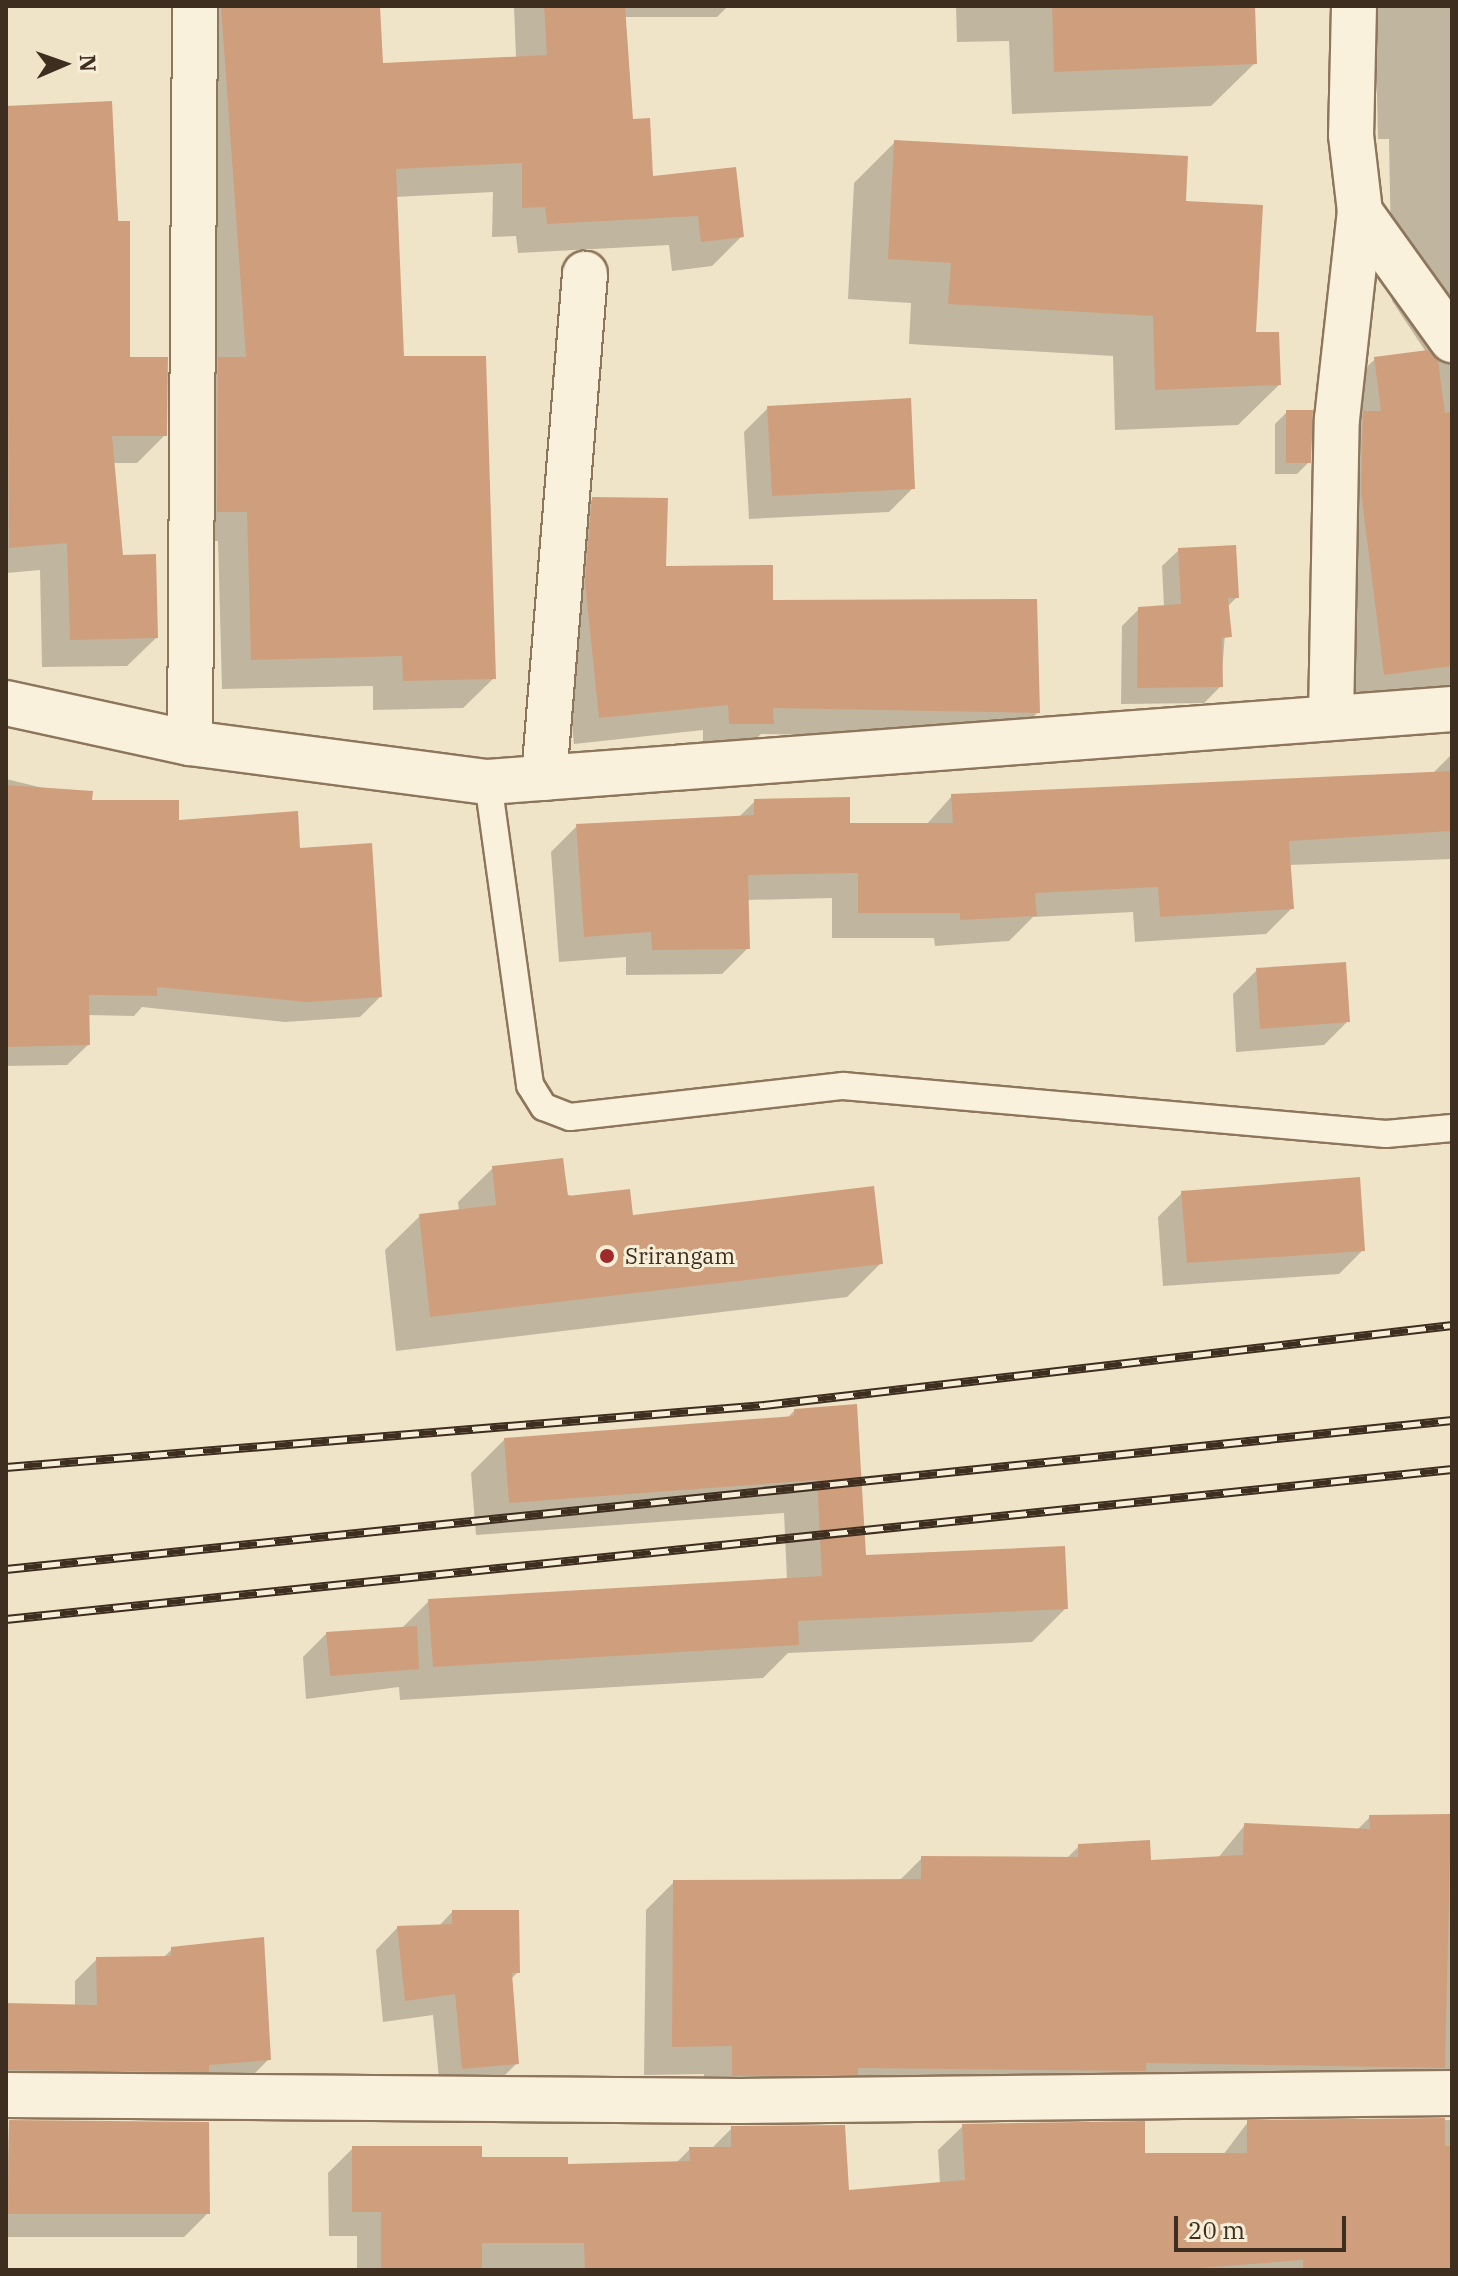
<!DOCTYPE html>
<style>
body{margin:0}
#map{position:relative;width:1458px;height:2276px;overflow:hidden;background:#f0e4c8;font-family:"IBM Plex Serif",serif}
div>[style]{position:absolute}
.shadow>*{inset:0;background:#0003}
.building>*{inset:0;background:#cf9f7d}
.roads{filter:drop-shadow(2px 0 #8d765c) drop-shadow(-2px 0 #8d765c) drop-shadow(0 2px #8d765c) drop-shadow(0 -2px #8d765c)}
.lane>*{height:26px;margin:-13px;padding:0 13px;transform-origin:13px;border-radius:13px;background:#faf1dc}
.street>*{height:44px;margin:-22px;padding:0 22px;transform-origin:22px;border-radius:22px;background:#faf1dc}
.rail>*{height:9px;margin-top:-4.5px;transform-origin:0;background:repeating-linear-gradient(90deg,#f7eed8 0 18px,#3d2e20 0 36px);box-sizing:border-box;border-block:2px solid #3d2e20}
.dots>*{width:22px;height:22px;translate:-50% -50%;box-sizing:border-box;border:4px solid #f7eed8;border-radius:50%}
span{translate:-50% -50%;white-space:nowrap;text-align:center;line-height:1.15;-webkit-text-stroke:6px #f7eed8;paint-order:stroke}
.poi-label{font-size:22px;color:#3d2e20}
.left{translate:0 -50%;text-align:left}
.frame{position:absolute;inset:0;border:8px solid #3d2e20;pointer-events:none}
.north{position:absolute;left:24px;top:24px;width:80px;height:80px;-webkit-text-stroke:6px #f7eed8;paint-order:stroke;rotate:88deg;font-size:22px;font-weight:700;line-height:32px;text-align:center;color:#3d2e20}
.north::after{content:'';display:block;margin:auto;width:28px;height:36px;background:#3d2e20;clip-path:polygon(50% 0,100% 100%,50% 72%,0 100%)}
.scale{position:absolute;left:1174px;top:2216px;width:172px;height:36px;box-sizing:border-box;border:4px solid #3d2e20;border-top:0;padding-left:10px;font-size:24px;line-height:28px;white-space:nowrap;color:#3d2e20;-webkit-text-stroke:6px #f7eed8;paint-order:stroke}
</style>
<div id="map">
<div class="shadow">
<i style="clip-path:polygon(185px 6px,378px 6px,381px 65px,516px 58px,514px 6px,728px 6px,717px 17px,624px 17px,631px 121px,651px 178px,742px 236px,712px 266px,672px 271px,669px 245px,518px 253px,516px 236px,492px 237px,493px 192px,395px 197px,402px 358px,494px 678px,463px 708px,373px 710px,373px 686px,222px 689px,218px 541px,187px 541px,188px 389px,215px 362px,208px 205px)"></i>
<i style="clip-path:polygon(956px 6px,1253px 6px,1255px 63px,1211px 106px,1012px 114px,1009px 41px,957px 42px)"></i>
<i style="clip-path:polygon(1375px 6px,1452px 6px,1452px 697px,1348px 711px,1338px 395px,1375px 359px,1426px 352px,1392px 301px,1389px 139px,1378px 139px)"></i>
<i style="clip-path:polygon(110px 103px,128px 359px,165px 435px,137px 463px,112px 463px,121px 557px,156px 638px,127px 666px,42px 667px,40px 570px,6px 573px,6px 108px)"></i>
<i style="clip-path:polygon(895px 142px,1254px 335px,1279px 385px,1238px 425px,1115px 430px,1113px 356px,909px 344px,911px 303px,848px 299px,854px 183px)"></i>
<i style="clip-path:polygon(768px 408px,913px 488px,889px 512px,749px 519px,744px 432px)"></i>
<i style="clip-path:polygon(1287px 412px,1309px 462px,1297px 474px,1275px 474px,1275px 424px)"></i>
<i style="clip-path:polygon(593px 499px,664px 568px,771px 602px,1038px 712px,1012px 738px,761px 734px,745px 749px,703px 750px,703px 730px,574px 744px,560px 610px,566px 525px)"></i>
<i style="clip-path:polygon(1179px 550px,1237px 597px,1227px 607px,1221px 686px,1204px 703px,1121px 704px,1122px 626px,1139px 609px,1164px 607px,1162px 566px)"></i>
<i style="clip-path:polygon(1452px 754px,1452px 859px,1289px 865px,1292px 908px,1266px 934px,1135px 942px,1133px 912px,1033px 917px,1009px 941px,935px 946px,934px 938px,832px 938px,832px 898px,747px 900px,748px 948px,722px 974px,626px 975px,626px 957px,559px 962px,551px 852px,577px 826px,738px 818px,755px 801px,848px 825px,926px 825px,952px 796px,1432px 774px)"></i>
<i style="clip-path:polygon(6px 779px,299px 850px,380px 997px,360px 1017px,285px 1022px,142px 1007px,134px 1016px,87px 1015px,88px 1045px,67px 1065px,6px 1066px)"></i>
<i style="clip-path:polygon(1257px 970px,1348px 1021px,1324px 1045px,1236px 1052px,1233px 994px)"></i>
<i style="clip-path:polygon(493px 1168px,631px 1217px,881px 1263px,847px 1297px,396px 1351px,385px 1250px,420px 1216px,459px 1211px,458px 1202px)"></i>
<i style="clip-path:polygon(1182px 1193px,1363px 1250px,1339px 1274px,1163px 1286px,1158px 1217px)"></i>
<i style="clip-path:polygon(795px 1410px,864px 1557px,1066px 1608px,1032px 1642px,788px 1653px,763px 1678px,400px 1700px,399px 1687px,306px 1699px,303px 1657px,327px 1633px,401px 1629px,429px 1601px,787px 1580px,784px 1513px,476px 1535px,471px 1473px,505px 1439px,786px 1419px)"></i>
<i style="clip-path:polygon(1452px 1816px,1452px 2077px,704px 2103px,704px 2074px,644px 2075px,646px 1910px,674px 1882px,899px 1881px,922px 1858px,1066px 1859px,1079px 1846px,1150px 1863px,1217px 1859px,1245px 1825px,1357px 1830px,1370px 1817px)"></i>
<i style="clip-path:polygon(452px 1912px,518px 1972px,510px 1980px,517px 2063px,495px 2085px,440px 2090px,433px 2015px,383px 2022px,376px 1950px,398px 1927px,438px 1927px)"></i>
<i style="clip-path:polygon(172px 1949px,269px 2059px,246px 2082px,6px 2092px,6px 2005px,75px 2006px,75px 1981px,97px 1959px,163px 1958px)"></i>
<i style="clip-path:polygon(1452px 2120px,1452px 2270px,357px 2270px,357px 2236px,329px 2236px,328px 2173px,353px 2148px,566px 2166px,675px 2164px,690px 2149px,711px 2149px,732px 2128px,847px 2192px,940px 2184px,938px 2150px,963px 2126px,1143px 2155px,1223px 2155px,1248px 2122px)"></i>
<i style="clip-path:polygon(9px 2122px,208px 2213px,184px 2237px,6px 2237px)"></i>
</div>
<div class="building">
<i style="clip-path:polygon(221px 6px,380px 6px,383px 63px,547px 55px,544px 6px,625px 6px,633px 119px,650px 118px,653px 176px,736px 167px,744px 237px,701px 242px,698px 216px,547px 224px,545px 207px,522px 208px,522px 163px,396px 169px,404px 356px,486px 356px,496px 679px,403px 681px,402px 656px,251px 660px,247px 512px,217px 512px,218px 357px,246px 357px)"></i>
<i style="clip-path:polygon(1052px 6px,1255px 6px,1257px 64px,1054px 72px)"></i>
<i style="clip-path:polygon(112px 101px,118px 221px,130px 221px,130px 357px,168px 357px,167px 436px,112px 436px,123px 555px,156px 554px,158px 638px,70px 640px,67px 543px,9px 548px,6px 106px)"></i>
<i style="clip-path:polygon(894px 140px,1188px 156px,1186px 201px,1263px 205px,1256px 332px,1279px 332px,1281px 385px,1155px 390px,1153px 316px,948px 304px,951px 263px,888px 259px)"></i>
<i style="clip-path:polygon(1428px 350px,1438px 360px,1445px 413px,1452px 412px,1452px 666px,1384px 675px,1361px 492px,1363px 411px,1381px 411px,1374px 357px)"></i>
<i style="clip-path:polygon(911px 398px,915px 489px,772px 496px,767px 406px)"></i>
<i style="clip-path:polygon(1286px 410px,1313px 410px,1311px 463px,1286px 463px)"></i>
<i style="clip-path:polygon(592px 497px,668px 498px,666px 566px,773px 565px,773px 600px,1037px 599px,1040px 713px,773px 708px,774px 724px,729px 724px,728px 705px,599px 718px,585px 582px)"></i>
<i style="clip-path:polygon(1236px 545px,1239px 598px,1228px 598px,1232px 637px,1222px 638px,1223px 687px,1137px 688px,1138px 607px,1181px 604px,1178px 548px)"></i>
<i style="clip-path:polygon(1452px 771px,1452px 831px,1289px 841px,1294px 909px,1160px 917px,1158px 887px,1035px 893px,1037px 916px,960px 920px,960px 913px,858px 913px,858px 873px,748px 875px,750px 949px,652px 950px,651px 932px,584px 937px,576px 824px,754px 815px,754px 799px,850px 797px,850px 823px,953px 823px,951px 794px)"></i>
<i style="clip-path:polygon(6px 785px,93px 791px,92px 800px,179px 800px,179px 820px,298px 811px,300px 848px,372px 843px,382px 997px,307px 1002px,157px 987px,157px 996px,89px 995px,90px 1045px,6px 1047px)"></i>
<i style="clip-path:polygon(1346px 962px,1350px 1022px,1260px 1029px,1256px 968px)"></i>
<i style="clip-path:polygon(563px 1158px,568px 1196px,630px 1189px,633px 1215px,874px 1186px,883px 1264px,430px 1317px,419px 1214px,496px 1205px,492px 1166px)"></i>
<i style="clip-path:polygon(1360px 1177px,1365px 1251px,1187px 1263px,1181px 1191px)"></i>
<i style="clip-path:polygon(857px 1404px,866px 1555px,1065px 1546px,1068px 1609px,798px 1621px,799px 1645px,433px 1667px,428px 1599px,822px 1576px,817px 1480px,509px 1503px,504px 1438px,794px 1416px,794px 1409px)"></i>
<i style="clip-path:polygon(417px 1626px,419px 1669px,330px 1676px,326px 1632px)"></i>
<i style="clip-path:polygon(1451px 1814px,1445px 2068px,1146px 2063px,1146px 2071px,858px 2068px,858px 2075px,732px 2076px,732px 2046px,672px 2047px,673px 1880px,921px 1879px,921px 1856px,1078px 1857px,1078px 1844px,1150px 1840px,1151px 1860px,1243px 1855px,1244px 1823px,1370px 1829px,1369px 1815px)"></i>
<i style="clip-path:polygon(452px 1910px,519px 1910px,520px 1973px,512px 1973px,519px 2064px,462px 2069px,455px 1994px,405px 2001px,397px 1926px,452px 1924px)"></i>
<i style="clip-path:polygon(264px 1937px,271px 2060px,209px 2065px,209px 2072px,6px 2070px,6px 2003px,97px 2005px,96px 1957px,171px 1956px,171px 1947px)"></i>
<i style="clip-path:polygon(1445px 2118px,1445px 2146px,1452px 2146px,1452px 2270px,1303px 2270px,1303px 2260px,1186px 2269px,585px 2270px,584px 2243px,482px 2243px,482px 2270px,381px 2270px,381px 2212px,352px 2212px,352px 2146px,482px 2146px,482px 2157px,568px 2157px,568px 2164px,690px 2161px,689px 2147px,731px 2147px,731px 2126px,845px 2125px,849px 2190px,965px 2180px,962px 2124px,1145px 2121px,1145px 2153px,1247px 2153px,1247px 2120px)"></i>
<i style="clip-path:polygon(9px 2120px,209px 2122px,210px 2214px,8px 2214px)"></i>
</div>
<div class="roads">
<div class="lane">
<i style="left:488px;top:782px;width:306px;rotate:82.1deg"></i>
<i style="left:530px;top:1085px;width:26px;rotate:58deg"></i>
<i style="left:544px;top:1107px;width:28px;rotate:21deg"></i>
<i style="left:570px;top:1117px;width:275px;rotate:-6.5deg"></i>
<i style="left:843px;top:1086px;width:545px;rotate:5.05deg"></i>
<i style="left:1386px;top:1134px;width:66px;rotate:-5.2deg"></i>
</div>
<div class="street">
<i style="left:1354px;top:6px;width:129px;rotate:91.3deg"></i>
<i style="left:1351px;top:135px;width:78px;rotate:83.3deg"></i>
<i style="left:1360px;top:212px;width:158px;rotate:54.3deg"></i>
<i style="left:6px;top:703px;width:188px;rotate:12.3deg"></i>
<i style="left:190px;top:743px;width:301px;rotate:7.5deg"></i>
<i style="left:488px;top:782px;width:967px;rotate:-4.33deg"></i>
<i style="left:1331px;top:718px;width:299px;rotate:-88.9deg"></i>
<i style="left:1337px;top:419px;width:208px;rotate:-83.7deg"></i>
<i style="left:190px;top:743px;width:737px;rotate:-89.61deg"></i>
<i style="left:544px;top:778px;width:506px;rotate:-85.35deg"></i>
<i style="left:6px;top:2095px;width:734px;rotate:0.47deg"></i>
<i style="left:740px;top:2101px;width:712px;rotate:-0.64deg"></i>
</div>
</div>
<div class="rail">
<i style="left:6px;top:1467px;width:761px;rotate:-4.68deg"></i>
<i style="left:764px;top:1405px;width:693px;rotate:-6.63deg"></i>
<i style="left:6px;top:1569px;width:1454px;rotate:-5.88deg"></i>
<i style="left:6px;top:1619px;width:1454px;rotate:-5.92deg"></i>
</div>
<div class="dots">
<i style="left:607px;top:1256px;background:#9e2a2b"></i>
</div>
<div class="poi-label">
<span class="left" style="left:625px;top:1256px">Srirangam</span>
</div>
<div class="frame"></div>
<div class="north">N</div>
<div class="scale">20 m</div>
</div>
